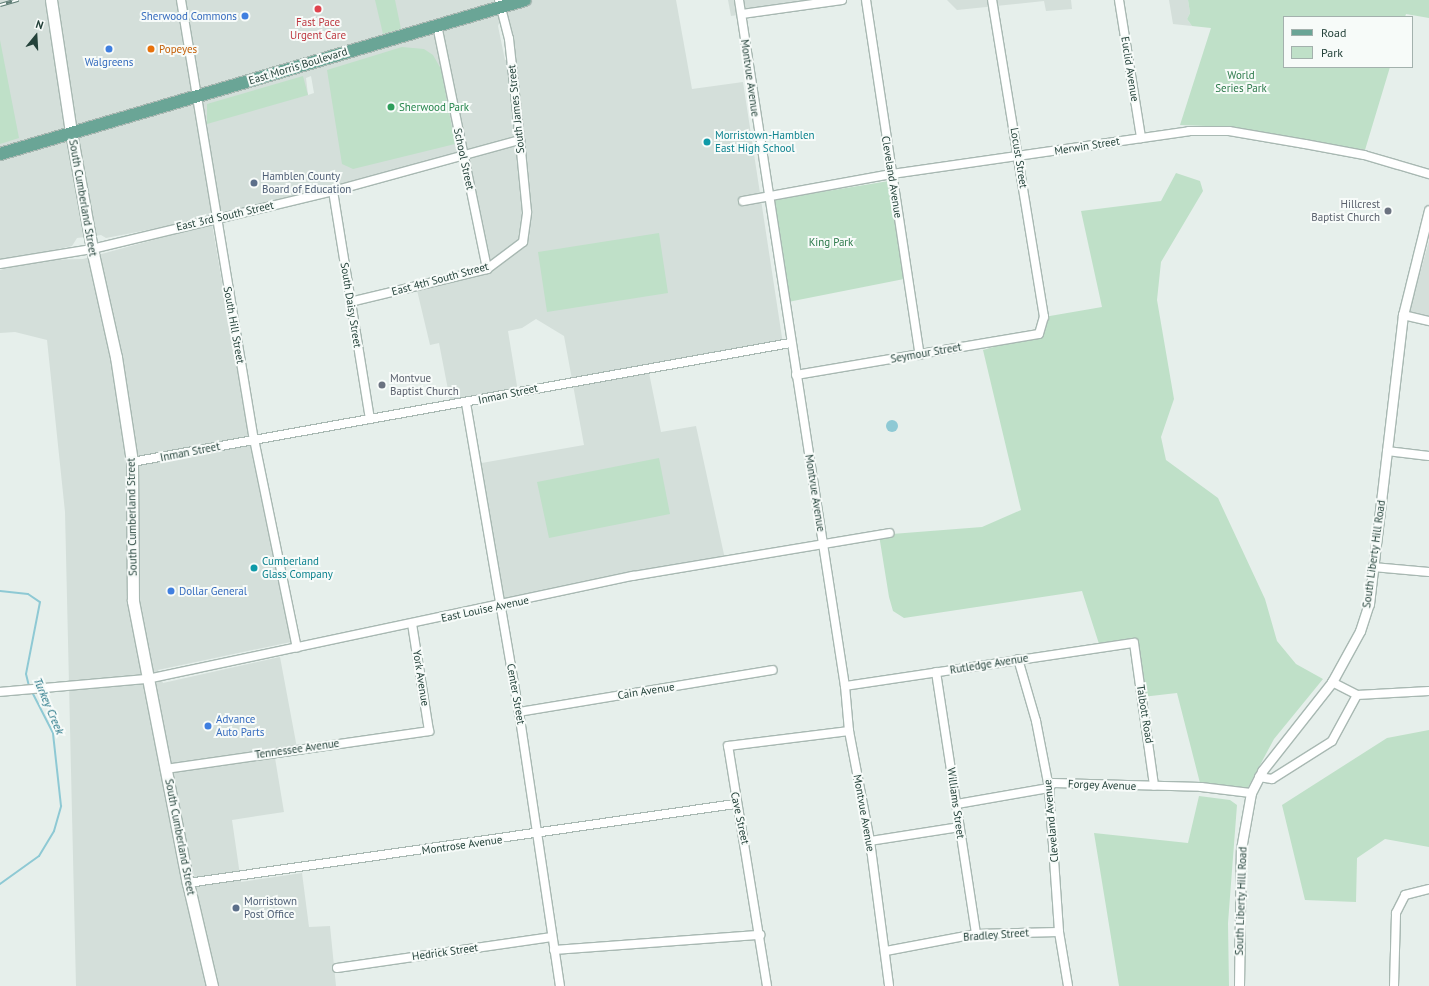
<!DOCTYPE html>
<style>
body{margin:0}
#map{position:relative;width:1429px;height:986px;overflow:hidden;background:#e6efeb;font-family:"PT Sans",sans-serif}
div>[style]{position:absolute}
.built>*{inset:0;background:#d4dfda}
.green>*{inset:0;background:#bfe0c8}
.water>*{inset:0;background:#8ec9d4}
.round{border-radius:50%}
.stream>*{height:2px;margin:-1px;padding:0 1px;transform-origin:1px;border-radius:1px;background:#8ec9d4}
.roads{filter:drop-shadow(1px 0 #a8b8b2) drop-shadow(-1px 0 #a8b8b2) drop-shadow(0 1px #a8b8b2) drop-shadow(0 -1px #a8b8b2)}
.minor>*{height:8px;margin:-4px;padding:0 4px;transform-origin:4px;border-radius:4px;background:#fff}
.tertiary>*{height:9px;margin:-4.5px;padding:0 4.5px;transform-origin:4.5px;border-radius:4.5px;background:#fff}
.secondary>*{height:11px;margin:-5.5px;padding:0 5.5px;transform-origin:5.5px;border-radius:5.5px;background:#fff}
.primary>*{height:12px;margin:-6px;padding:0 6px;transform-origin:6px;border-radius:6px;background:#6aa596}
.rail>*{height:3.5px;margin-top:-1.75px;transform-origin:0;background:repeating-linear-gradient(90deg,#f7fbf9 0 6px,#5f7d75 0 12px);box-sizing:border-box;border-block:1px solid #5f7d75}
.dots>*{width:11px;height:11px;translate:-50% -50%;box-sizing:border-box;border:2px solid #f7fbf9;border-radius:50%}
span{translate:-50% -50%;white-space:nowrap;text-align:center;line-height:1.15;-webkit-text-stroke:4px #f7fbf9;paint-order:stroke}
.shop-label{font-size:11px;color:#366cbe}
.right{translate:-100% -50%;text-align:right}
.left{translate:0 -50%;text-align:left}
.health-label{font-size:11px;color:#be3a42}
.food-label{font-size:11px;color:#c56008}
.street-label{font-size:11px;color:#24423a}
.park-label{font-size:11px;color:#2d7a4b}
.leisure-label{font-size:11px;color:#27864d}
.culture-label{font-size:11px;color:#0d838f}
.service-label{font-size:11px;color:#4e5e75}
.worship-label{font-size:11px;color:#5b616d}
.water-label{font-size:12px;color:#1c6f80;font-style:italic}
.legend{position:absolute;left:1283px;top:16px;width:130px;height:52px;box-sizing:border-box;background:#f7fbf9;border:1px solid #a3b1ad;margin:0;padding:5px 7px;list-style:none;font-size:12px;color:#24423a}
.legend li{display:flex;align-items:center;gap:8px;height:20px}
.legend b{width:20px;border:1px solid #a3b1ad}
.north{position:absolute;left:16px;top:16px;width:40px;height:40px;-webkit-text-stroke:3px #f7fbf9;paint-order:stroke;rotate:18deg;font-size:11px;font-weight:700;line-height:16px;text-align:center;color:#24423a}
.north::after{content:'';display:block;margin:auto;width:14px;height:18px;background:#24423a;clip-path:polygon(50% 0,100% 100%,50% 72%,0 100%)}
</style>
<div id="map">
<div class="built">
<i style="clip-path:polygon(evenodd,0 0,676px 0,692px 89px,743px 82px,783px 344px,648px 368px,661px 432px,696px 426px,725px 559px,500px 606px,476px 464px,584px 445px,564px 336px,536px 319px,522px 328px,508px 331px,518px 392px,451px 405px,439px 343px,430px 345px,416px 286px,487px 269px,463px 155px,225px 215px,106px 238px,101px 235px,77px 238px,72px 246px,0 262px,0 0,502px 16px,511px 59px,505px 60px,498px 26px,502px 16px,0 0,311px 76px,314px 93px,308px 95px,306px 78px,311px 76px)"></i>
<i style="clip-path:polygon(728px 0,843px 0,731px 16px)"></i>
<i style="clip-path:polygon(947px 0,1071px 0,1072px 9px,1046px 11px,1044px 1px,957px 10px)"></i>
<i style="clip-path:polygon(1169px 0,1188px 0,1190px 13px,1187px 19px,1192px 26px,1173px 24px)"></i>
<i style="clip-path:polygon(212px 224px,251px 450px,291px 642px,158px 670px,163px 683px,280px 657px,297px 748px,274px 752px,284px 812px,232px 820px,241px 882px,302px 873px,309px 927px,330px 926px,336px 986px,76px 986px,65px 512px,47px 340px,15px 332px,0 333px,0 270px,39px 260px,83px 259px)"></i>
<i style="clip-path:polygon(1429px 241px,1429px 321px,1408px 316px)"></i>
</div>
<div class="green">
<i style="clip-path:polygon(375px 0,395px 0,401px 29px,383px 34px)"></i>
<i style="clip-path:polygon(1188px 0,1429px 0,1429px 18px,1406px 14px,1405px 17px,1284px 17px,1284px 67px,1390px 67px,1365px 150px,1231px 127px,1180px 125px,1211px 28px,1192px 26px,1187px 19px,1190px 13px)"></i>
<i style="clip-path:polygon(0 40px,19px 138px,0 144px)"></i>
<i style="clip-path:polygon(402px 47px,424px 49px,433px 55px,441px 69px,455px 144px,353px 169px,342px 164px,327px 70px)"></i>
<i style="clip-path:polygon(303px 76px,308px 95px,207px 124px,207px 104px)"></i>
<i style="clip-path:polygon(1176px 173px,1200px 181px,1203px 191px,1161px 262px,1157px 300px,1174px 399px,1161px 437px,1166px 460px,1218px 498px,1265px 599px,1277px 641px,1296px 664px,1323px 679px,1274px 739px,1245px 793px,1201px 787px,1177px 693px,1142px 697px,1134px 643px,1100px 647px,1082px 591px,904px 618px,893px 611px,889px 597px,879px 535px,982px 527px,1021px 510px,983px 350px,1039px 334px,1044px 317px,1102px 307px,1081px 211px,1161px 201px)"></i>
<i style="clip-path:polygon(889px 181px,904px 279px,788px 302px,772px 200px)"></i>
<i style="clip-path:polygon(659px 233px,668px 293px,547px 312px,538px 252px)"></i>
<i style="clip-path:polygon(659px 458px,670px 514px,549px 538px,537px 482px)"></i>
<i style="clip-path:polygon(1429px 730px,1429px 847px,1385px 839px,1357px 858px,1356px 902px,1305px 900px,1282px 805px,1387px 738px)"></i>
<i style="clip-path:polygon(1199px 796px,1230px 800px,1237px 805px,1228px 923px,1229px 986px,1119px 986px,1094px 833px,1188px 843px)"></i>
</div>
<div class="water">
<i class="round" style="left:886px;top:420px;width:12px;height:12px"></i>
</div>
<div class="stream">
<i style="left:0;top:591px;width:28px;rotate:6deg"></i>
<i style="left:28px;top:594px;width:14px;rotate:34deg"></i>
<i style="left:40px;top:602px;width:73px;rotate:101deg"></i>
<i style="left:26px;top:674px;width:12px;rotate:76deg"></i>
<i style="left:0;top:884px;width:48px;rotate:-35.7deg"></i>
<i style="left:39px;top:856px;width:29px;rotate:-59deg"></i>
<i style="left:54px;top:831px;width:26px;rotate:-74deg"></i>
<i style="left:61px;top:806px;width:73px;rotate:-96.3deg"></i>
<i style="left:53px;top:733px;width:46px;rotate:-117.1deg"></i>
</div>
<div class="roads">
<div class="minor">
<i style="left:181px;top:0;width:445px;rotate:80.6deg"></i>
<i style="left:254px;top:439px;width:213px;rotate:78.4deg"></i>
<i style="left:739px;top:0;width:694px;rotate:81.22deg"></i>
<i style="left:845px;top:686px;width:45px;rotate:84.9deg"></i>
<i style="left:849px;top:731px;width:112px;rotate:79.2deg"></i>
<i style="left:870px;top:841px;width:146px;rotate:82.5deg"></i>
<i style="left:866px;top:0;width:359px;rotate:81.4deg"></i>
<i style="left:1119px;top:0;width:140px;rotate:80.9deg"></i>
<i style="left:742px;top:14px;width:101px;rotate:-8deg"></i>
<i style="left:437px;top:25px;width:249px;rotate:78.4deg"></i>
<i style="left:333px;top:191px;width:231px;rotate:80.8deg"></i>
<i style="left:743px;top:201px;width:151px;rotate:-10.3deg"></i>
<i style="left:892px;top:174px;width:300px;rotate:-8.2deg"></i>
<i style="left:1189px;top:131px;width:40px"></i>
<i style="left:1229px;top:131px;width:77px;rotate:9.7deg"></i>
<i style="left:1305px;top:144px;width:60px;rotate:10.6deg"></i>
<i style="left:1364px;top:155px;width:68px;rotate:16.3deg"></i>
<i style="left:0;top:264px;width:93px;rotate:-9.3deg"></i>
<i style="left:92px;top:249px;width:248px;rotate:-13.5deg"></i>
<i style="left:333px;top:191px;width:194px;rotate:-15.3deg"></i>
<i style="left:350px;top:302px;width:141px;rotate:-13.5deg"></i>
<i style="left:487px;top:269px;width:45px;rotate:-36.9deg"></i>
<i style="left:523px;top:242px;width:30px;rotate:-82deg"></i>
<i style="left:527px;top:212px;width:72px;rotate:-95.6deg"></i>
<i style="left:520px;top:140px;width:102px;rotate:-96.2deg"></i>
<i style="left:509px;top:39px;width:40px;rotate:-104.4deg"></i>
<i style="left:1403px;top:315px;width:27px;rotate:13deg"></i>
<i style="left:796px;top:375px;width:246px;rotate:-9.6deg"></i>
<i style="left:1039px;top:334px;width:18px;rotate:-74deg"></i>
<i style="left:1044px;top:317px;width:321px;rotate:-99.3deg"></i>
<i style="left:466px;top:403px;width:314px;rotate:80.3deg"></i>
<i style="left:519px;top:712px;width:277px;rotate:81.5deg"></i>
<i style="left:1387px;top:451px;width:42px;rotate:6.8deg"></i>
<i style="left:132px;top:462px;width:669px;rotate:-10.25deg"></i>
<i style="left:1373px;top:567px;width:56px;rotate:5.1deg"></i>
<i style="left:1018px;top:659px;width:65px;rotate:73.8deg"></i>
<i style="left:1036px;top:721px;width:68px;rotate:79deg"></i>
<i style="left:1049px;top:788px;width:144px;rotate:86deg"></i>
<i style="left:1059px;top:932px;width:55px;rotate:80.5deg"></i>
<i style="left:936px;top:672px;width:265px;rotate:81.3deg"></i>
<i style="left:1332px;top:682px;width:28px;rotate:27deg"></i>
<i style="left:1357px;top:695px;width:72px;rotate:-3.2deg"></i>
<i style="left:845px;top:686px;width:292px;rotate:-8.5deg"></i>
<i style="left:1134px;top:643px;width:144px;rotate:82deg"></i>
<i style="left:0;top:692px;width:148px;rotate:-5.1deg"></i>
<i style="left:147px;top:679px;width:497px;rotate:-12deg"></i>
<i style="left:633px;top:576px;width:260px;rotate:-9.5deg"></i>
<i style="left:519px;top:712px;width:257px;rotate:-9.4deg"></i>
<i style="left:166px;top:769px;width:266px;rotate:-8.2deg"></i>
<i style="left:429px;top:731px;width:108px;rotate:-99deg"></i>
<i style="left:1259px;top:777px;width:13px;rotate:9deg"></i>
<i style="left:1272px;top:779px;width:71px;rotate:-32.3deg"></i>
<i style="left:1332px;top:741px;width:52px;rotate:-61.5deg"></i>
<i style="left:957px;top:804px;width:93px;rotate:-9.9deg"></i>
<i style="left:1049px;top:788px;width:6px;rotate:-51deg"></i>
<i style="left:1053px;top:783px;width:148px;rotate:1.5deg"></i>
<i style="left:1201px;top:787px;width:50px;rotate:6.8deg"></i>
<i style="left:870px;top:841px;width:90px;rotate:-8.9deg"></i>
<i style="left:188px;top:883px;width:553px;rotate:-8.22deg"></i>
<i style="left:554px;top:950px;width:207px;rotate:-4.2deg"></i>
<i style="left:886px;top:951px;width:92px;rotate:-10.7deg"></i>
<i style="left:976px;top:934px;width:83px;rotate:-1.4deg"></i>
<i style="left:337px;top:968px;width:217px;rotate:-8.2deg"></i>
<i style="left:767px;top:986px;width:243px;rotate:-99.2deg"></i>
<i style="left:728px;top:746px;width:122px;rotate:-7.1deg"></i>
<i style="left:1394px;top:986px;width:73px;rotate:-88.4deg"></i>
<i style="left:1396px;top:913px;width:20px;rotate:-63deg"></i>
<i style="left:1405px;top:895px;width:25px;rotate:-14deg"></i>
</div>
<div class="tertiary">
<i style="left:1239px;top:986px;width:137px;rotate:-89.2deg"></i>
<i style="left:1241px;top:849px;width:57px;rotate:-79.9deg"></i>
<i style="left:1251px;top:793px;width:25px;rotate:-63deg"></i>
<i style="left:1262px;top:771px;width:113px;rotate:-51.8deg"></i>
<i style="left:1332px;top:682px;width:58px;rotate:-61.2deg"></i>
<i style="left:1360px;top:631px;width:28px;rotate:-72deg"></i>
<i style="left:1369px;top:604px;width:291px;rotate:-83.3deg"></i>
<i style="left:1403px;top:315px;width:108px;rotate:-76.1deg"></i>
</div>
<div class="secondary">
<i style="left:51px;top:0;width:134px;rotate:81.4deg"></i>
<i style="left:71px;top:132px;width:119px;rotate:79.8deg"></i>
<i style="left:92px;top:249px;width:111px;rotate:77.5deg"></i>
<i style="left:116px;top:357px;width:106px;rotate:81.3deg"></i>
<i style="left:132px;top:462px;width:139px;rotate:89.6deg"></i>
<i style="left:133px;top:601px;width:287px;rotate:79deg"></i>
<i style="left:188px;top:883px;width:106px;rotate:76.9deg"></i>
</div>
<div class="primary">
<i style="left:0;top:154px;width:547px;rotate:-16.35deg"></i>
</div>
</div>
<div class="rail">
<i style="left:0;top:5px;width:19px;rotate:-16deg"></i>
</div>
<div class="dots">
<i style="left:318px;top:9px;background:#e0444e"></i>
<i style="left:245px;top:16px;background:#3f7fe0"></i>
<i style="left:109px;top:49px;background:#3f7fe0"></i>
<i style="left:151px;top:49px;background:#e8710a"></i>
<i style="left:391px;top:107px;background:#2e9e5b"></i>
<i style="left:707px;top:142px;background:#0f9aa8"></i>
<i style="left:254px;top:183px;background:#5c6f8a"></i>
<i style="left:1388px;top:211px;background:#6b7280"></i>
<i style="left:382px;top:385px;background:#6b7280"></i>
<i style="left:254px;top:568px;background:#0f9aa8"></i>
<i style="left:171px;top:591px;background:#3f7fe0"></i>
<i style="left:208px;top:726px;background:#3f7fe0"></i>
<i style="left:236px;top:908px;background:#5c6f8a"></i>
</div>
<div class="shop-label">
<span class="right" style="left:237px;top:16px">Sherwood Commons</span>
<span style="left:109px;top:62px">Walgreens</span>
<span class="left" style="left:179px;top:591px">Dollar General</span>
<span class="left" style="left:216px;top:726px">Advance<br>Auto Parts</span>
</div>
<div class="health-label">
<span style="left:318px;top:29px">Fast Pace<br>Urgent Care</span>
</div>
<div class="food-label">
<span class="left" style="left:159px;top:49px">Popeyes</span>
</div>
<div class="street-label">
<span style="left:298px;top:66px;rotate:-17deg">East Morris Boulevard</span>
<span style="left:1130px;top:69px;rotate:81deg">Euclid Avenue</span>
<span style="left:750px;top:78px;rotate:82deg">Montvue Avenue</span>
<span style="left:516px;top:109px;rotate:-96deg">South James Street</span>
<span style="left:1087px;top:146px;rotate:-9deg">Merwin Street</span>
<span style="left:1019px;top:158px;rotate:81deg">Locust Street</span>
<span style="left:464px;top:159px;rotate:78deg">School Street</span>
<span style="left:892px;top:177px;rotate:81deg">Cleveland Avenue</span>
<span style="left:83px;top:198px;rotate:80deg">South Cumberland Street</span>
<span style="left:225px;top:216px;rotate:-13deg">East 3rd South Street</span>
<span style="left:440px;top:279px;rotate:-15deg">East 4th South Street</span>
<span style="left:351px;top:305px;rotate:81deg">South Daisy Street</span>
<span style="left:234px;top:325px;rotate:80deg">South Hill Street</span>
<span style="left:926px;top:353px;rotate:-10deg">Seymour Street</span>
<span style="left:508px;top:394px;rotate:-12deg">Inman Street</span>
<span style="left:190px;top:452px;rotate:-11deg">Inman Street</span>
<span style="left:815px;top:493px;rotate:81deg">Montvue Avenue</span>
<span style="left:132px;top:517px;rotate:-91deg">South Cumberland Street</span>
<span style="left:1374px;top:554px;rotate:-82deg">South Liberty Hill Road</span>
<span style="left:485px;top:609px;rotate:-12deg">East Louise Avenue</span>
<span style="left:989px;top:664px;rotate:-9deg">Rutledge Avenue</span>
<span style="left:421px;top:678px;rotate:81deg">York Avenue</span>
<span style="left:646px;top:691px;rotate:-9deg">Cain Avenue</span>
<span style="left:516px;top:694px;rotate:80deg">Center Street</span>
<span style="left:1145px;top:714px;rotate:81deg">Talbott Road</span>
<span style="left:297px;top:749px;rotate:-8deg">Tennessee Avenue</span>
<span style="left:1102px;top:785px;rotate:2deg">Forgey Avenue</span>
<span style="left:956px;top:803px;rotate:82deg">Williams Street</span>
<span style="left:864px;top:813px;rotate:80deg">Montvue Avenue</span>
<span style="left:740px;top:818px;rotate:78deg">Cave Street</span>
<span style="left:1051px;top:821px;rotate:-95deg">Cleveland Avenue</span>
<span style="left:180px;top:837px;rotate:79deg">South Cumberland Street</span>
<span style="left:462px;top:845px;rotate:-8deg">Montrose Avenue</span>
<span style="left:1241px;top:901px;rotate:-88deg">South Liberty Hill Road</span>
<span style="left:996px;top:935px;rotate:-4deg">Bradley Street</span>
<span style="left:445px;top:952px;rotate:-8deg">Hedrick Street</span>
</div>
<div class="park-label">
<span style="left:1241px;top:82px">World<br>Series Park</span>
<span style="left:831px;top:242px">King Park</span>
</div>
<div class="leisure-label">
<span class="left" style="left:399px;top:107px">Sherwood Park</span>
</div>
<div class="culture-label">
<span class="left" style="left:715px;top:142px">Morristown-Hamblen<br>East High School</span>
<span class="left" style="left:262px;top:568px">Cumberland<br>Glass Company</span>
</div>
<div class="service-label">
<span class="left" style="left:262px;top:183px">Hamblen County<br>Board of Education</span>
<span class="left" style="left:244px;top:908px">Morristown<br>Post Office</span>
</div>
<div class="worship-label">
<span class="right" style="left:1380px;top:211px">Hillcrest<br>Baptist Church</span>
<span class="left" style="left:390px;top:385px">Montvue<br>Baptist Church</span>
</div>
<div class="water-label">
<span style="left:49px;top:706px;rotate:67deg">Turkey Creek</span>
</div>
<ul class="legend">
<li><b style="height:5px;background:#6aa596"></b>Road</li>
<li><b style="height:11px;background:#bfe0c8"></b>Park</li>
</ul>
<div class="north">N</div>
</div>
